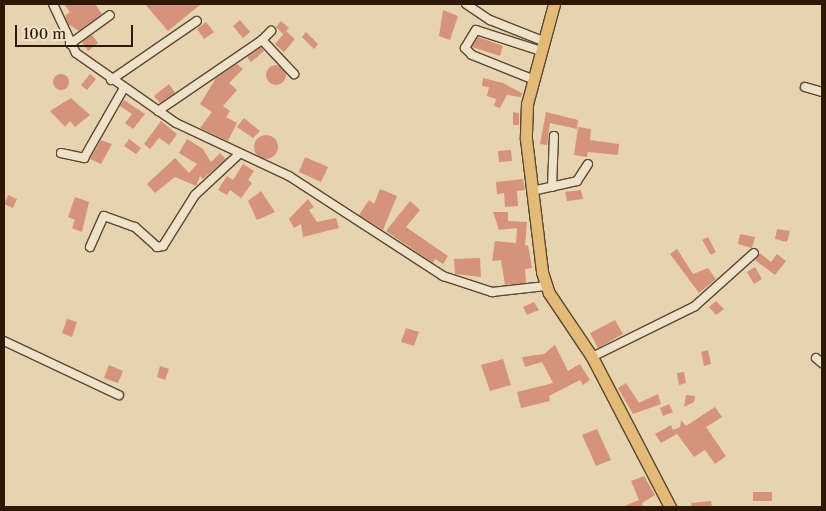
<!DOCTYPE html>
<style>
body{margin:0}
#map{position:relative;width:826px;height:511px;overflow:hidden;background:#e7d3af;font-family:"Libre Caslon Text",serif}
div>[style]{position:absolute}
.building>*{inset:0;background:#d5937c}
.round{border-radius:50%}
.roads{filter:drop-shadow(1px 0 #5c472f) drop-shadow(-1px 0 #5c472f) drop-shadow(0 1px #5c472f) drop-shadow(0 -1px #5c472f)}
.minor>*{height:8px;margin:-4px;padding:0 4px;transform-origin:4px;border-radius:4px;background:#efe2cb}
.highway>*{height:11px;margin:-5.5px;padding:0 5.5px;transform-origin:5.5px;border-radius:5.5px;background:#e4ba78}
span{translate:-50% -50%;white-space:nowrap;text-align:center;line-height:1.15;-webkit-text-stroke:4.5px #efe2cb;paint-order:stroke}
.frame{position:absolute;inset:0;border:5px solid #2e1804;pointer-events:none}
.scale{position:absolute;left:15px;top:25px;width:118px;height:22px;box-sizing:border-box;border:2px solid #2e1804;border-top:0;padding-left:6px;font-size:15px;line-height:18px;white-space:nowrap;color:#2e1804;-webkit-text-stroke:4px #efe2cb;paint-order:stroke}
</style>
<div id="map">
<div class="building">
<i style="clip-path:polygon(64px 4px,95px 4px,102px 14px,79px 31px,68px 24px,65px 16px,70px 12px)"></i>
<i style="clip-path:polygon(145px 4px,201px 4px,168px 31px)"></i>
<i style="clip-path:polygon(443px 10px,458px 16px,450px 40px,439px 36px)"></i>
<i style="clip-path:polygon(240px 20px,250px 32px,243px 38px,233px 26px)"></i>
<i style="clip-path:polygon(281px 21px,289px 28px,283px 34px,276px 27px)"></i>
<i style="clip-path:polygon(206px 22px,214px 32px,204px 39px,197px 29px)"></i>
<i style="clip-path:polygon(286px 31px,295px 39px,284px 52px,275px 44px)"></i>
<i style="clip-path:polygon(306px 32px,318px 44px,314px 49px,302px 37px)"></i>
<i style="clip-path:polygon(92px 35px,98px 43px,88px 51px,82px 42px)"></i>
<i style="clip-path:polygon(478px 37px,503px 46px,500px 56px,472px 47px)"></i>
<i style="clip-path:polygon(261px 47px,264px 51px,251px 62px,247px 57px)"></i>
<i style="clip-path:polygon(237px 64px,243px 69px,229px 83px,237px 90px,223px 106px,230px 111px,226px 117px,237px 123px,228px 141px,200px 128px,212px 112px,200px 104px,216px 78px)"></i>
<i class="round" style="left:266px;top:65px;width:20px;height:20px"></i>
<i style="clip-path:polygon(90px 74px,96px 79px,87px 90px,81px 85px)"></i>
<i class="round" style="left:53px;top:74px;width:16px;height:16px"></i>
<i style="clip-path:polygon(483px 78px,503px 83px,522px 93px,521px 97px,507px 95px,500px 108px,494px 106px,496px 99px,487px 96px,489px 87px,482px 86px)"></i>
<i style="clip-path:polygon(169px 84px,175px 93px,160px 103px,154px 96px)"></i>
<i style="clip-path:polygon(71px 98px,90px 115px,75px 127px,70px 121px,65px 127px,50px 111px)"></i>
<i style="clip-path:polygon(124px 100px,145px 114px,133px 129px,125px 123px,132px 114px,120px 106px)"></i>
<i style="clip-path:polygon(513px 112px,519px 113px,519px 125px,513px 125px)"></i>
<i style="clip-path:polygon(546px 112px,578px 120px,577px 129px,550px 123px,547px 145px,540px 144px)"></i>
<i style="clip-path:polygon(244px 118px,260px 131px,253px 138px,237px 127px)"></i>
<i style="clip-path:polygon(161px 121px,177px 134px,169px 145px,159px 138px,150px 149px,144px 144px)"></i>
<i style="clip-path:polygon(578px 127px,591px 129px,590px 140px,619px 144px,618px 155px,588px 152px,587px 157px,574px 155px)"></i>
<i class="round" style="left:254px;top:135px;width:24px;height:24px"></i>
<i style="clip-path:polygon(129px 139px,141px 148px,136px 154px,124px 146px)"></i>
<i style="clip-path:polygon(187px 139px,203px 149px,211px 162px,220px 153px,226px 159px,203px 179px,200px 176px,196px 186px,175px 177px,155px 193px,147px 184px,175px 158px,189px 173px,197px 164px,179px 153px)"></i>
<i style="clip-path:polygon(101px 140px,112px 144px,101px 164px,90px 159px)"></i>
<i style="clip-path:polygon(511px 150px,512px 161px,499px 162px,498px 151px)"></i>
<i style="clip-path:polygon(305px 157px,328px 167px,321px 182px,299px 172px)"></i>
<i style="clip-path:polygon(243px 164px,254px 171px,248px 180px,252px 183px,241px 198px,230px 190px,227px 195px,218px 190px,227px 176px,233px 180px)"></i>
<i style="clip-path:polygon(523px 179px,525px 190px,517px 191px,518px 206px,505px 207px,504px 193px,497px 194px,496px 182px)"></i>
<i style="clip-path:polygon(380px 189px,397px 196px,383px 230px,359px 215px,369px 200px,374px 204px)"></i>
<i style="clip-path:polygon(581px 190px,583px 199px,567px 201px,565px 192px)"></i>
<i style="clip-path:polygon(261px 191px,275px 212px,257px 220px,248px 201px)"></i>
<i style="clip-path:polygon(8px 195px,17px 199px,13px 208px,4px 204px)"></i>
<i style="clip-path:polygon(75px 197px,89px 202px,82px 232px,72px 228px,75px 220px,68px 217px)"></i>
<i style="clip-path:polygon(308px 199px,314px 207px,309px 210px,317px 222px,336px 218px,339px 228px,303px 237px,301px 224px,294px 228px,289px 219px)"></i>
<i style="clip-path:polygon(410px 201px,420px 210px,406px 227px,448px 256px,443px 264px,435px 259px,433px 263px,386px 231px)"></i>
<i style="clip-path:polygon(493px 212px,508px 212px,508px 221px,527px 222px,525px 246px,528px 245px,532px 268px,525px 269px,526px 283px,505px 285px,501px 260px,492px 261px,495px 241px,516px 243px,517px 228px,499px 230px)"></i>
<i style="clip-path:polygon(777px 229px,790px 231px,787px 242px,775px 239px)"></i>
<i style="clip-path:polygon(740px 234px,755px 237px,752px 248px,738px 244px)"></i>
<i style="clip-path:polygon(708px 237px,716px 252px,711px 255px,702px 240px)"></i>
<i style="clip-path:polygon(677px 249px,693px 274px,708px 268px,716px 279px,699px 293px,670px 254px)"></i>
<i style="clip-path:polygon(760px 253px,771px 262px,777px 254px,786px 261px,775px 275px,755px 260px)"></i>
<i style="clip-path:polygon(480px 258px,481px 277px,455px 274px,454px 259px)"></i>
<i style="clip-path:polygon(755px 267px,762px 279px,754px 284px,747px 272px)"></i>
<i style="clip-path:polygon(716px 301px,724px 309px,716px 315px,709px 307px)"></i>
<i style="clip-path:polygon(534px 302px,539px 310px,527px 315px,523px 307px)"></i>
<i style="clip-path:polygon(67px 319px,77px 322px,72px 337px,62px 333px)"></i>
<i style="clip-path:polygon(615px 320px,623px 334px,598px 348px,590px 333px)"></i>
<i style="clip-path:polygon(406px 328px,419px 332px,414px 346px,401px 342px)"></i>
<i style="clip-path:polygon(555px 345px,568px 371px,580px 364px,590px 380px,583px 385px,580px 380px,549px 396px,550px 401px,521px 408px,517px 392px,553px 383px,542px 362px,525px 367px,522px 357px,544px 354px)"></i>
<i style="clip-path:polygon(708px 350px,711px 364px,704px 366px,701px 352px)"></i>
<i style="clip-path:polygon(503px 359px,511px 385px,490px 391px,481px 365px)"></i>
<i style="clip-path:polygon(109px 365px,123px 371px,118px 383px,104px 378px)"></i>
<i style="clip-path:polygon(160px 366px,169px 369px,165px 380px,157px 377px)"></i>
<i style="clip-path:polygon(684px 372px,686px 383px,679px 385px,677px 373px)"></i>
<i style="clip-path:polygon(626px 383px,639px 403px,658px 394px,661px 404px,633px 414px,618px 388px)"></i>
<i style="clip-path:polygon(686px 395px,695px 396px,694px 402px,684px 407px)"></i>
<i style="clip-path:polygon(669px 404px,673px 412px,663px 416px,660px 408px)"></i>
<i style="clip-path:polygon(715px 407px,722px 417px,706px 427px,726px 456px,715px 464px,705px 450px,694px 457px,677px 434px,661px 443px,655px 434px,671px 425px,673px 430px,680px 427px,681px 420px,686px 426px)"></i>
<i style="clip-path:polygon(597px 429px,611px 460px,596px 466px,582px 435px)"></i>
<i style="clip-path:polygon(644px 476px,655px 495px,642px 503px,643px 507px,622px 507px,639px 500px,631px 481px)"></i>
<i style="clip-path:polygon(753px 492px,772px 492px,772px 501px,753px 501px)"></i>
<i style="clip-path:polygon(711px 501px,712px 507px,692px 507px,691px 503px)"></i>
</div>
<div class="roads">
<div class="minor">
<i style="left:53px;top:4px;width:54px;rotate:64.9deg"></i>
<i style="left:76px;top:53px;width:122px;rotate:35deg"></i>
<i style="left:176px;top:123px;width:125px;rotate:25.1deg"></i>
<i style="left:289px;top:176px;width:184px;rotate:33deg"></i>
<i style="left:443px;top:276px;width:52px;rotate:18.1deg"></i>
<i style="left:492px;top:292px;width:54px;rotate:-6.3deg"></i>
<i style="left:466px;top:4px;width:29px;rotate:34deg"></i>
<i style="left:490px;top:20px;width:57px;rotate:21.6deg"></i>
<i style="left:262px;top:40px;width:13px;rotate:-45deg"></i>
<i style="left:70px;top:44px;width:49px;rotate:-35.9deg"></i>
<i style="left:532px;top:79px;width:65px;rotate:-158.2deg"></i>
<i style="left:472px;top:55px;width:10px;rotate:-135deg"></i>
<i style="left:465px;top:48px;width:21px;rotate:-59deg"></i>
<i style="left:476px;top:30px;width:68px;rotate:17.9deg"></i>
<i style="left:111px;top:80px;width:104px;rotate:-34.5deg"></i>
<i style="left:805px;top:87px;width:18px;rotate:16deg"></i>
<i style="left:158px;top:111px;width:126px;rotate:-34.3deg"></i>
<i style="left:262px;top:40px;width:47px;rotate:46.7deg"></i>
<i style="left:61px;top:153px;width:24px;rotate:12deg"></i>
<i style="left:84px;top:158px;width:81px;rotate:-60.3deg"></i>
<i style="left:552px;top:187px;width:51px;rotate:-87.8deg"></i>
<i style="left:532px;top:191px;width:46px;rotate:-12.5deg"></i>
<i style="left:577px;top:181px;width:20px;rotate:-57deg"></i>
<i style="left:90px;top:247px;width:34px;rotate:-66deg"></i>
<i style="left:104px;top:216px;width:33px;rotate:20deg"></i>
<i style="left:135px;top:227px;width:30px;rotate:42deg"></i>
<i style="left:157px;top:247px;width:6px;rotate:-9deg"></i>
<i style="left:163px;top:246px;width:60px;rotate:-57.9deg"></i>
<i style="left:195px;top:195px;width:59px;rotate:-42.9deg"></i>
<i style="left:4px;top:341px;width:127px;rotate:25.2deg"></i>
<i style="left:592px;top:357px;width:115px;rotate:-26.3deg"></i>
<i style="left:695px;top:306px;width:79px;rotate:-41.9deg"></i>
<i style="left:816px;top:358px;width:8px;rotate:40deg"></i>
</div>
<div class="highway">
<i style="left:554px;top:4px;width:104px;rotate:105.1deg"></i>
<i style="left:527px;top:104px;width:35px;rotate:92deg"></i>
<i style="left:526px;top:139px;width:134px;rotate:83.1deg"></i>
<i style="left:542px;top:272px;width:22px;rotate:72deg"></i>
<i style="left:549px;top:293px;width:77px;rotate:56.1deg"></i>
<i style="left:592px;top:357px;width:169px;rotate:62.5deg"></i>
</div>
</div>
<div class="frame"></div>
<div class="scale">100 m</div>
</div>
